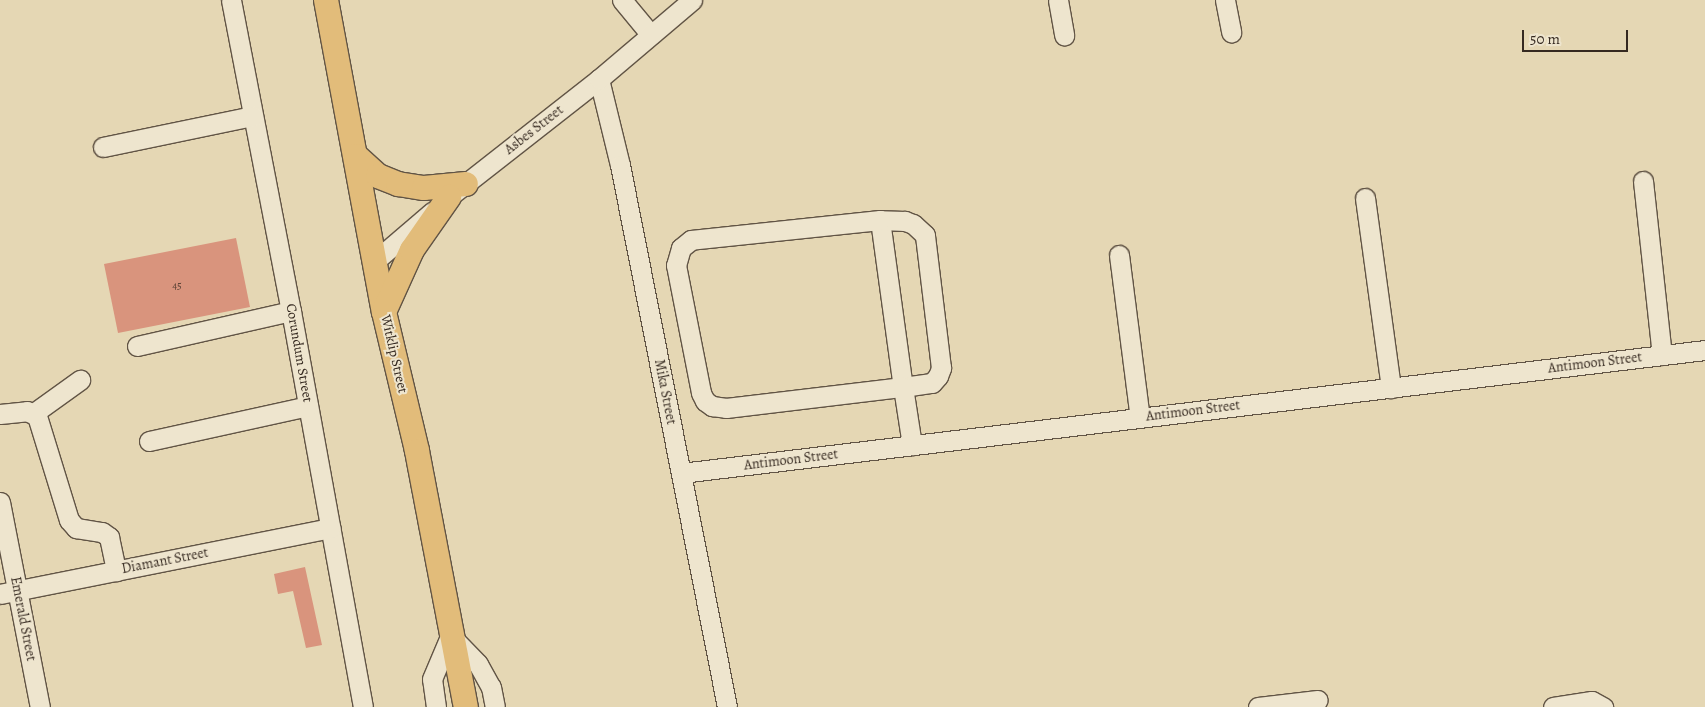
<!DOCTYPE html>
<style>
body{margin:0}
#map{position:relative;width:1705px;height:707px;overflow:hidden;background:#e5d7b4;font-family:Alegreya,serif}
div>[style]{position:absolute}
.building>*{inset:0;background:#d9947d}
.roads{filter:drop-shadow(1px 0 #615445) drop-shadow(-1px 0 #615445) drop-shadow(0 1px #615445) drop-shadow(0 -1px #615445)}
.minor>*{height:19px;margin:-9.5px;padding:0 9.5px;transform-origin:9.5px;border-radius:9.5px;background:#eee5ce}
.major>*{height:24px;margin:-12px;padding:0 12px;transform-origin:12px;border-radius:12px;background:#e2bc7a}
span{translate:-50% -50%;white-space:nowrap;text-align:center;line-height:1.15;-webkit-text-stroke:4px #eee5ce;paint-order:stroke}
.number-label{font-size:11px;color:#5e4437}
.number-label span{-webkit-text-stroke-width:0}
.street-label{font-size:14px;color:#352920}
.scale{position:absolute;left:1522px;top:30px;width:106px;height:22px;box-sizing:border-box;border:2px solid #352920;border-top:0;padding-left:6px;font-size:15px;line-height:18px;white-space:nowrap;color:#352920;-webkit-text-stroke:4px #eee5ce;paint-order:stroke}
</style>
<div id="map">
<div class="building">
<i style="clip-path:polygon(236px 238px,250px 307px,118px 333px,104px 264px)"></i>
<i style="clip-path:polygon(305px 567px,322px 645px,306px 648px,293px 591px,278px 594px,274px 574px)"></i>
</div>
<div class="roads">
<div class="minor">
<i style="left:231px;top:0;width:317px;rotate:79.1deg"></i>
<i style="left:291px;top:311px;width:402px;rotate:79.7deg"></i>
<i style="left:622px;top:0;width:45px;rotate:50.4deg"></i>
<i style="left:1058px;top:0;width:36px;rotate:80deg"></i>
<i style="left:1225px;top:0;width:33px;rotate:79deg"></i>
<i style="left:599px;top:79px;width:89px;rotate:76.3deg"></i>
<i style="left:620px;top:165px;width:552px;rotate:78.83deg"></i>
<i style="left:103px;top:147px;width:153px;rotate:-11.7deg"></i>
<i style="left:1643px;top:181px;width:175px;rotate:83.8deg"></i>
<i style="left:455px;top:192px;width:183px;rotate:-38.1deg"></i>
<i style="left:599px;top:79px;width:122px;rotate:-40.3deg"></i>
<i style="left:1365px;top:198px;width:192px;rotate:82.2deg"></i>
<i style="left:880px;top:220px;width:169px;rotate:82.2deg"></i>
<i style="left:903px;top:387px;width:29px;rotate:-8deg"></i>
<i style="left:932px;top:383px;width:9px;rotate:-49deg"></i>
<i style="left:938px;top:376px;width:9px;rotate:-69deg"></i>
<i style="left:941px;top:368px;width:134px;rotate:-96.9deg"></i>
<i style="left:925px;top:235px;width:16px;rotate:-137deg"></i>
<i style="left:913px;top:224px;width:9px;rotate:-159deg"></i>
<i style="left:905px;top:221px;width:25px;rotate:-178deg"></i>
<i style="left:880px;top:220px;width:190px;rotate:174deg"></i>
<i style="left:691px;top:240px;width:13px;rotate:141deg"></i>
<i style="left:681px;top:248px;width:18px;rotate:106deg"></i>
<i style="left:676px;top:265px;width:130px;rotate:78.9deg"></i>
<i style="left:701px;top:393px;width:9px;rotate:63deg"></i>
<i style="left:705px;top:401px;width:9px;rotate:36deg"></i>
<i style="left:712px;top:406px;width:14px;rotate:8deg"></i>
<i style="left:726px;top:408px;width:178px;rotate:-6.8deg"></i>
<i style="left:903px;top:387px;width:59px;rotate:81.2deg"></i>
<i style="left:1119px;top:255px;width:164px;rotate:82.7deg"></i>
<i style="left:376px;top:260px;width:74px;rotate:-40.6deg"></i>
<i style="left:137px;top:346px;width:158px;rotate:-12.8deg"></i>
<i style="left:34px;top:413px;width:57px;rotate:-35.7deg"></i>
<i style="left:0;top:414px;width:27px;rotate:-6deg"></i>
<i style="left:27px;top:411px;width:11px;rotate:27deg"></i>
<i style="left:37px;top:416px;width:109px;rotate:72.9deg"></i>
<i style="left:69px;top:520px;width:11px;rotate:49deg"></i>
<i style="left:76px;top:528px;width:26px;rotate:9deg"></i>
<i style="left:102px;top:532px;width:9px;rotate:36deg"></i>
<i style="left:109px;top:537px;width:35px;rotate:78deg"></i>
<i style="left:149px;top:441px;width:163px;rotate:-12.4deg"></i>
<i style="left:681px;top:473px;width:1031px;rotate:-6.85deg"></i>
<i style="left:0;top:502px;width:209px;rotate:79deg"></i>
<i style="left:0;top:594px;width:337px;rotate:-11.3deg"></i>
<i style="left:452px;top:637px;width:37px;rotate:46deg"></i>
<i style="left:478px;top:664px;width:26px;rotate:61deg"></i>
<i style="left:491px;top:687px;width:20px;rotate:79deg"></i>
<i style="left:436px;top:707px;width:28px;rotate:-98deg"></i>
<i style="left:432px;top:679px;width:49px;rotate:-67.1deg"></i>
<i style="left:1258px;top:707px;width:60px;rotate:-6.7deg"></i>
<i style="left:1553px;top:707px;width:39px;rotate:-9deg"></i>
<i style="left:1592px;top:701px;width:13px;rotate:29deg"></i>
</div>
<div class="major">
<i style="left:326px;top:0;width:317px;rotate:79.5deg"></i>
<i style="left:384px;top:312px;width:143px;rotate:76.6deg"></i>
<i style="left:417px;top:451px;width:261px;rotate:79.2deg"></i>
<i style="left:356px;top:156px;width:30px;rotate:42deg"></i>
<i style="left:378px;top:176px;width:22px;rotate:22deg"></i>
<i style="left:398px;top:184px;width:26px;rotate:9deg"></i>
<i style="left:424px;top:188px;width:42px;rotate:-5.4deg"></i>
<i style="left:384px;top:312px;width:68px;rotate:-65.7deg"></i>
<i style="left:412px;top:250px;width:65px;rotate:-55.1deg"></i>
</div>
</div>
<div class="number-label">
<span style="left:177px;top:286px">45</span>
</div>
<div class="street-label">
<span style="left:534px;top:130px;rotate:-38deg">Asbes Street</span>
<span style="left:299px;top:353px;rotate:80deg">Corundum Street</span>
<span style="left:394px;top:354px;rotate:77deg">Witklip Street</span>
<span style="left:1595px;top:363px;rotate:-7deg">Antimoon Street</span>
<span style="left:665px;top:392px;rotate:79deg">Mika Street</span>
<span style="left:1193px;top:411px;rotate:-7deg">Antimoon Street</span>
<span style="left:791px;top:460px;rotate:-7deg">Antimoon Street</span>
<span style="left:165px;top:561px;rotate:-11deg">Diamant Street</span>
<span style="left:23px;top:619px;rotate:79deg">Emerald Street</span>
</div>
<div class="scale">50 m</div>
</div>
